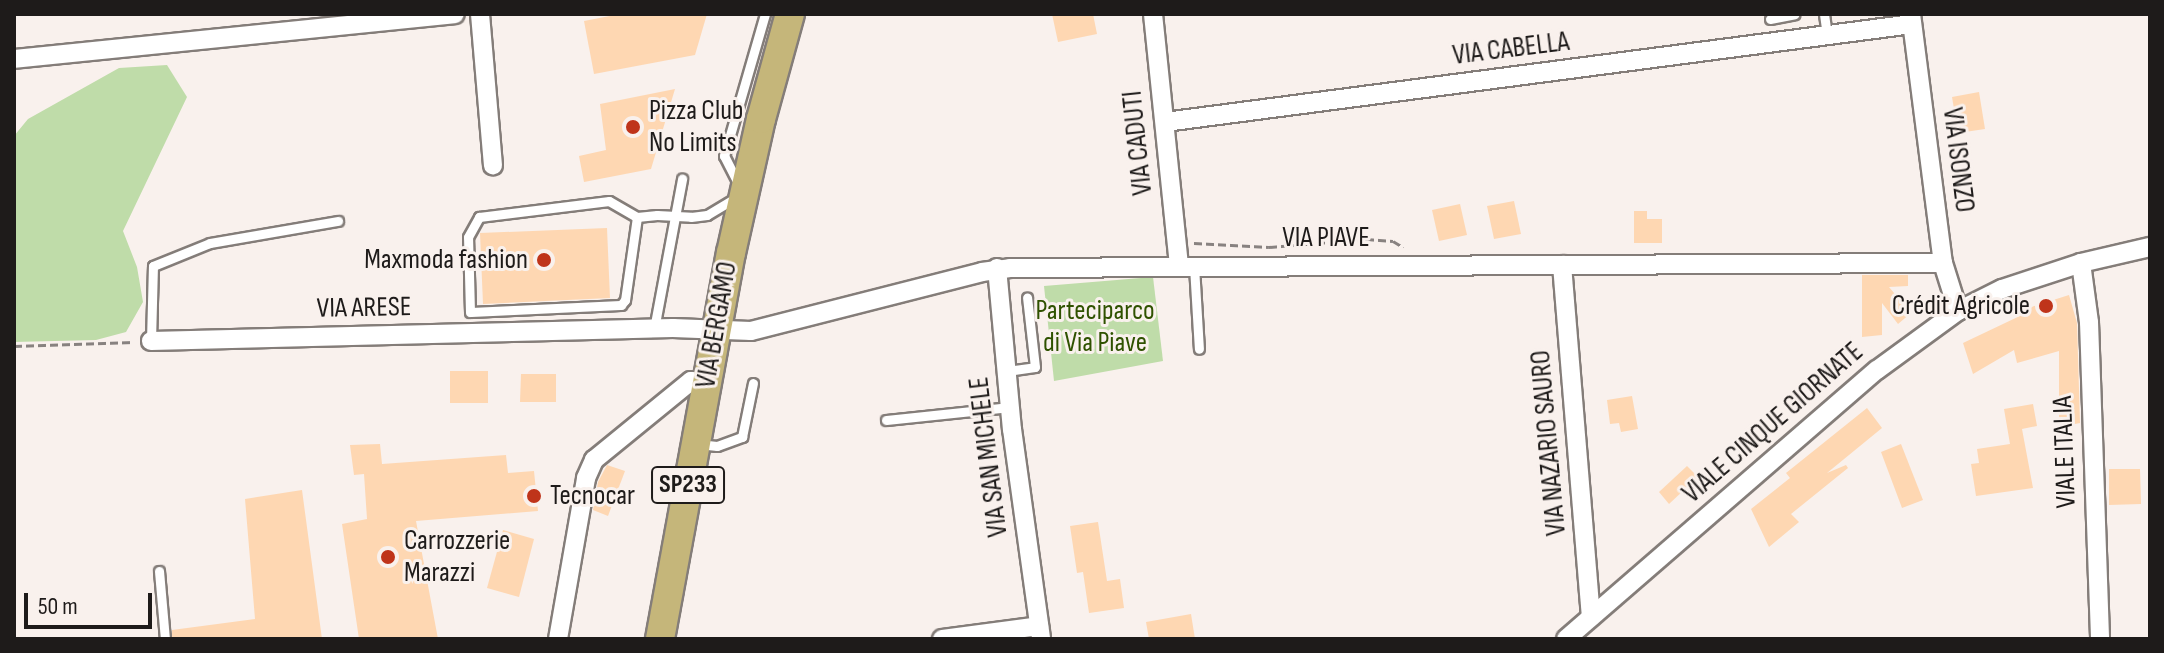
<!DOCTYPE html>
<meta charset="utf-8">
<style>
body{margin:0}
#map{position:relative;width:2164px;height:653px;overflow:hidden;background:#f9f1ed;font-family:"Sofia Sans Condensed",sans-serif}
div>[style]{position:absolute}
.green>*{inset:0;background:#bfdca9}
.building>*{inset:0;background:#fed7b2}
.path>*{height:3px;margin-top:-1.5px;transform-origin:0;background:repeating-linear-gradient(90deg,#888280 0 8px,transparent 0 12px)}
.roads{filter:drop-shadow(2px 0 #847d79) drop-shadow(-2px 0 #847d79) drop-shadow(0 2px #847d79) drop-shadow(0 -2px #847d79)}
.service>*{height:9px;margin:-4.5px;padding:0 4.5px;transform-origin:4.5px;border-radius:4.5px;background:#fff}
.minor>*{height:18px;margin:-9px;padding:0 9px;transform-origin:9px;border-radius:9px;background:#fff}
.primary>*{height:28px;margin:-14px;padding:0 14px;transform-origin:14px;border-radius:14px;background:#c5b67a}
.dots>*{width:22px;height:22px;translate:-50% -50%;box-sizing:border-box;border:4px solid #f9f1ed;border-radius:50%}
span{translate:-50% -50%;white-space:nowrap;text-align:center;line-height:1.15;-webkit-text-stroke:6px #f9f1ed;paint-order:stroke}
.shield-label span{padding:2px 6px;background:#f9f1ed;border:2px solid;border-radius:6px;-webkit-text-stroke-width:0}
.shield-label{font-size:26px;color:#1e1b1a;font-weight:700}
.street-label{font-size:28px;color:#1e1b1a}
.poi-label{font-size:28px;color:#1e1b1a}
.left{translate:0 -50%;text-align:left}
.right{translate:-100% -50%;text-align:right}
.park-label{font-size:28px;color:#2f5200}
.frame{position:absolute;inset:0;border:16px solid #1e1b1a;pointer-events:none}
.scale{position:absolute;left:24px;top:593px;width:128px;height:36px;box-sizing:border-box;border:4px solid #1e1b1a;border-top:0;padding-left:10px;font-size:24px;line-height:28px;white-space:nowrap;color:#1e1b1a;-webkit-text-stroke:6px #f9f1ed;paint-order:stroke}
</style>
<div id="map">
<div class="green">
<i style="clip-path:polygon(167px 65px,187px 97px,123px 231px,137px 267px,143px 302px,126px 332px,96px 340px,14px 342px,14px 136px,28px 119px,119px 68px)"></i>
<i style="clip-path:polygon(1153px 277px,1163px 361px,1054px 381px,1044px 286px)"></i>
</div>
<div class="building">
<i style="clip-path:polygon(620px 14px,707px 14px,695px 55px,594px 74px,584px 21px)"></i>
<i style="clip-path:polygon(1052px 14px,1093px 14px,1097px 34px,1058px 42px)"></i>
<i style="clip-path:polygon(675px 89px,651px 169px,584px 182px,579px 156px,606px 150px,600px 104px)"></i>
<i style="clip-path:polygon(1979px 92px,1985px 129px,1958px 133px,1952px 97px)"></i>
<i style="clip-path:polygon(1514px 201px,1521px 234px,1494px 239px,1487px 206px)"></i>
<i style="clip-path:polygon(1460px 204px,1467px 235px,1439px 241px,1432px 210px)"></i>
<i style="clip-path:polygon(1634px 211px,1647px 211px,1647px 219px,1662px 219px,1662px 243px,1634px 243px)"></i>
<i style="clip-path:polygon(607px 228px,610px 298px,483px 304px,480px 233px)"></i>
<i style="clip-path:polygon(1862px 275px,1908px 275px,1908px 286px,1889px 287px,1911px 313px,1898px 324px,1882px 303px,1882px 335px,1862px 337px)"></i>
<i style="clip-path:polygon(2069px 295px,2077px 323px,2080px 423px,2059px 427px,2059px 351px,2017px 363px,2014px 350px,1973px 374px,1963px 343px,2024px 314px,2022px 310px)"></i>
<i style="clip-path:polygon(450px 371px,488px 371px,488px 403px,450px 403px)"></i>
<i style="clip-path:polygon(521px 374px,556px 374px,556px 402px,520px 402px)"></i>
<i style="clip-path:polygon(1632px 396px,1638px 429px,1621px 432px,1619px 423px,1610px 424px,1607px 400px)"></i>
<i style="clip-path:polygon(2033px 404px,2037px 426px,2022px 429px,2033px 488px,1976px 496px,1971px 464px,1979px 463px,1977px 449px,2010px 444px,2004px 409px)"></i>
<i style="clip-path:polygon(1867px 408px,1882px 428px,1827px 473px,1846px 465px,1848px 468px,1791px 514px,1799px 522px,1769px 547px,1751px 509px,1790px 478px,1786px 473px)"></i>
<i style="clip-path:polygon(380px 444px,382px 464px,506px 455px,508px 473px,534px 471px,538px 511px,416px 521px,438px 639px,359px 639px,342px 524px,367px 519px,364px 474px,354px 475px,350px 445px)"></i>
<i style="clip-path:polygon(1901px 444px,1923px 500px,1902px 508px,1881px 452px)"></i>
<i style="clip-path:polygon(607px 465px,625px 471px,608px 516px,593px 510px,598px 482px)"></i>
<i style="clip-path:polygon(1687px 466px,1698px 477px,1669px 504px,1659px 492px)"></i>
<i style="clip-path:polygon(2109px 469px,2140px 469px,2141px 504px,2109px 505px)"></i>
<i style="clip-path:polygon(302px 490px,322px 639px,172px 639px,172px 630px,255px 619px,245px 499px)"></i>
<i style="clip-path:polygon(1098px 522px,1107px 581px,1120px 579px,1124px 608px,1089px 613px,1083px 572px,1077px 573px,1070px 526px)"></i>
<i style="clip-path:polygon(503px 530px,534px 539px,519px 597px,487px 588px)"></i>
<i style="clip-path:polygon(1191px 614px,1195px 639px,1149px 639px,1146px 622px)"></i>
</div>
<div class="path">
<i style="left:1194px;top:243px;width:75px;rotate:3.1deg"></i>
<i style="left:1269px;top:247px;width:97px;rotate:-4.7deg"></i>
<i style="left:1366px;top:239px;width:27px;rotate:4deg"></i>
<i style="left:1393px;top:241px;width:12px;rotate:31deg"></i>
<i style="left:14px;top:346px;width:120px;rotate:-1.9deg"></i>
</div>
<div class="roads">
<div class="service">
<i style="left:1824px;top:14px;width:22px;rotate:82deg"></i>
<i style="left:1770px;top:19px;width:25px;rotate:-11deg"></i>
<i style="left:739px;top:185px;width:33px;rotate:-117deg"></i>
<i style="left:724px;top:156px;width:148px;rotate:-73.9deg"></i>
<i style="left:637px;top:217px;width:84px;rotate:98.2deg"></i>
<i style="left:625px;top:300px;width:6px;rotate:129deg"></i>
<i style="left:621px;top:305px;width:151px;rotate:177.3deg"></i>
<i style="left:470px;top:312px;width:75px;rotate:-91.5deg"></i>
<i style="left:468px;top:237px;width:23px;rotate:-61deg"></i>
<i style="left:479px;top:217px;width:131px;rotate:-7deg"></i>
<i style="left:609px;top:201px;width:32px;rotate:30deg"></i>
<i style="left:637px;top:217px;width:20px;rotate:-6deg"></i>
<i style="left:657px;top:215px;width:34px;rotate:3deg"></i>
<i style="left:691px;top:217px;width:16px;rotate:-7deg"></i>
<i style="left:707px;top:215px;width:33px;rotate:-31deg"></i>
<i style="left:1194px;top:266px;width:83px;rotate:86.6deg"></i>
<i style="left:654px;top:329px;width:153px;rotate:-79.4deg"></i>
<i style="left:151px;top:341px;width:75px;rotate:-88.5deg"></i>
<i style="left:153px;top:266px;width:61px;rotate:-22deg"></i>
<i style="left:210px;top:243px;width:130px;rotate:-9.8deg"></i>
<i style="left:1007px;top:371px;width:28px;rotate:-8deg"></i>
<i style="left:1035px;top:367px;width:70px;rotate:-96.5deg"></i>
<i style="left:886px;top:420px;width:125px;rotate:-6deg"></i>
<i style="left:698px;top:444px;width:19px;rotate:6deg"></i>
<i style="left:717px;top:446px;width:27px;rotate:-20deg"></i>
<i style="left:742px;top:437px;width:55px;rotate:-78.5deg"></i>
<i style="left:159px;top:571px;width:68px;rotate:85deg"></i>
</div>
<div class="minor">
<i style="left:480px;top:14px;width:152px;rotate:85.1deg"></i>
<i style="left:1153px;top:14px;width:253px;rotate:84.1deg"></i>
<i style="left:1911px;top:14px;width:251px;rotate:82.7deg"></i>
<i style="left:1943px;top:263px;width:50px;rotate:72.6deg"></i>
<i style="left:14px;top:59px;width:443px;rotate:-5.8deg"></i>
<i style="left:1165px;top:122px;width:753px;rotate:-7.47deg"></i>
<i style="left:2081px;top:263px;width:60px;rotate:82.3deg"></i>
<i style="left:2089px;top:322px;width:317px;rotate:88deg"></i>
<i style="left:1562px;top:265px;width:353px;rotate:85.3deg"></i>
<i style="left:997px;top:268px;width:162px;rotate:84.7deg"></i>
<i style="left:1012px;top:429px;width:212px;rotate:82.1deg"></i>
<i style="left:151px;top:341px;width:522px;rotate:-1.43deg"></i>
<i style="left:673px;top:328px;width:78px;rotate:2.2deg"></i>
<i style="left:751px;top:331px;width:238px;rotate:-14.3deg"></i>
<i style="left:982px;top:272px;width:28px;rotate:-8deg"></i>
<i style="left:1010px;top:268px;width:933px;rotate:-0.31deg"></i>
<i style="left:558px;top:639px;width:163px;rotate:-80.1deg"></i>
<i style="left:586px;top:478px;width:20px;rotate:-66deg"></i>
<i style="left:594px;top:460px;width:125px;rotate:-39.2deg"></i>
<i style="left:691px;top:381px;width:16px;rotate:4deg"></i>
<i style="left:942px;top:639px;width:98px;rotate:-7.6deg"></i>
<i style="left:1566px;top:639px;width:411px;rotate:-40.9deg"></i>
<i style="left:1877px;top:370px;width:100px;rotate:-36.1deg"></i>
<i style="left:1958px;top:311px;width:49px;rotate:-26.6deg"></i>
<i style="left:2002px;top:289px;width:83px;rotate:-18.2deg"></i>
<i style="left:2081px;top:263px;width:71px;rotate:-13.1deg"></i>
</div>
<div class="primary">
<i style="left:660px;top:639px;width:392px;rotate:-79.6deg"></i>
<i style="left:731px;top:253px;width:137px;rotate:-77.4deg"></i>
<i style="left:761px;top:119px;width:109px;rotate:-74.6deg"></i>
</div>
</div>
<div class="dots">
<i style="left:633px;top:127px;background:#bf341a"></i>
<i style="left:544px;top:260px;background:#bf341a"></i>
<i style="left:2046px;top:306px;background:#bf341a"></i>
<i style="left:534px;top:496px;background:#bf341a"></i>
<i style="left:388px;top:557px;background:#bf341a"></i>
</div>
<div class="shield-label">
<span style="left:688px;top:485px">SP233</span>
</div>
<div class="street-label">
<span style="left:1511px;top:49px;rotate:-7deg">VIA CABELLA</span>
<span style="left:1138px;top:143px;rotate:-96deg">VIA CADUTI</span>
<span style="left:1958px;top:160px;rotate:83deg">VIA ISONZO</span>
<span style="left:1326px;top:238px">VIA PIAVE</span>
<span style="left:364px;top:308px;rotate:-1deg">VIA ARESE</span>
<span style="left:717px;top:325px;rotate:-80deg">VIA BERGAMO</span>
<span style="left:1773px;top:423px;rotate:-41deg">VIALE CINQUE GIORNATE</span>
<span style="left:1549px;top:443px;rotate:-95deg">VIA NAZARIO SAURO</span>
<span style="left:2065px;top:452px;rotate:-92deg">VIALE ITALIA</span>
<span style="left:989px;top:457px;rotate:-97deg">VIA SAN MICHELE</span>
</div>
<div class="poi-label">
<span class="left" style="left:649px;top:127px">Pizza Club<br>No Limits</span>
<span class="right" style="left:528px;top:260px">Maxmoda fashion</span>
<span class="right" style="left:2030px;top:306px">Crédit Agricole</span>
<span class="left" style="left:550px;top:496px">Tecnocar</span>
<span class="left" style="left:404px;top:557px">Carrozzerie<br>Marazzi</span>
</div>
<div class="park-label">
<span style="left:1095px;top:327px">Parteciparco<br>di Via Piave</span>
</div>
<div class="frame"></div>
<div class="scale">50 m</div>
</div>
